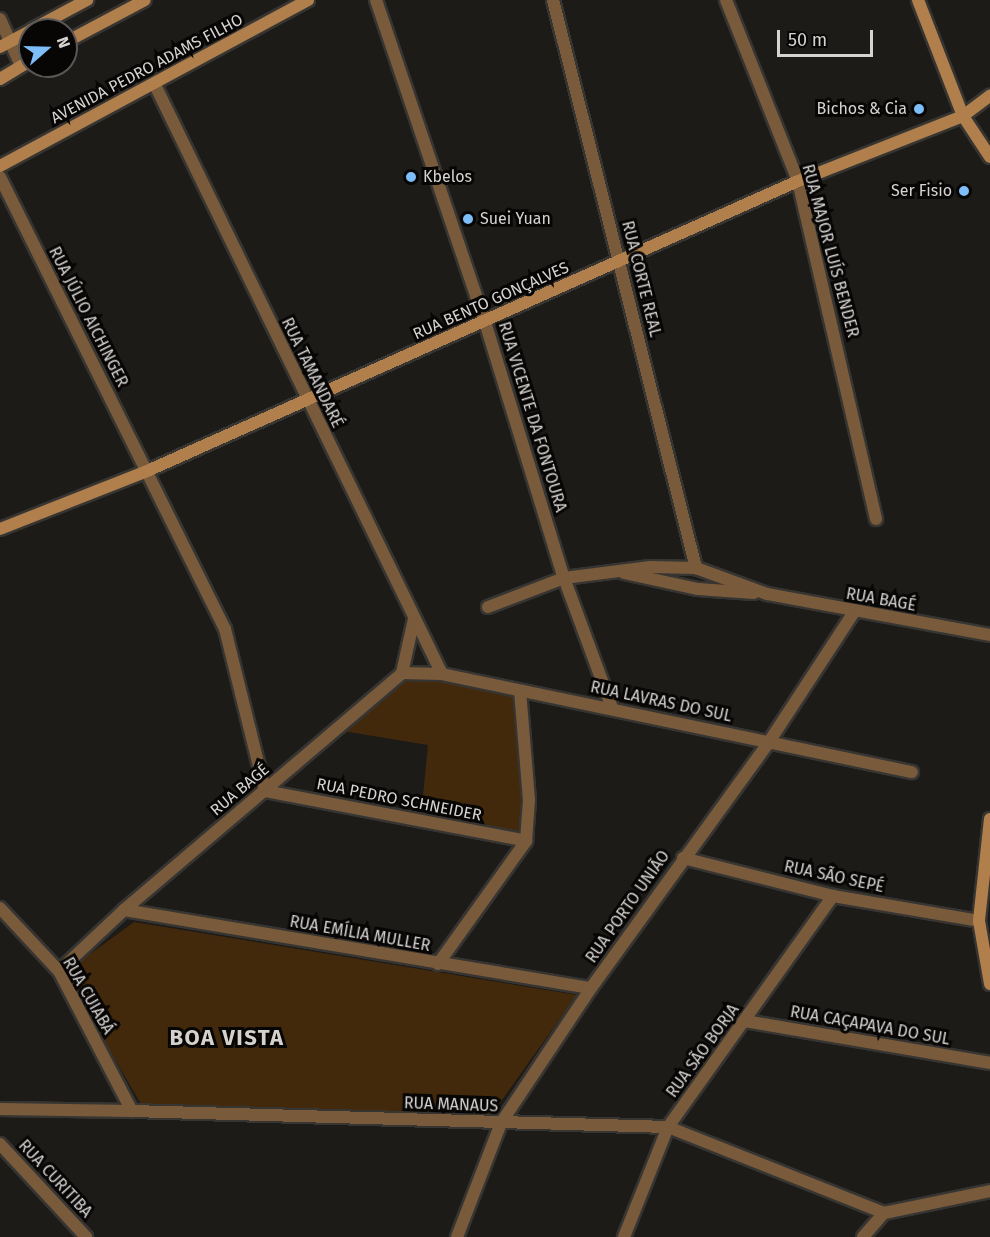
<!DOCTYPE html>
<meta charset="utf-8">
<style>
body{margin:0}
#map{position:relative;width:990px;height:1237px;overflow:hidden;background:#1d1b18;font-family:"Fira Sans",sans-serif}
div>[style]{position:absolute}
.green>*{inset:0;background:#42290b}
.roads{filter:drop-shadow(2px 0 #373532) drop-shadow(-2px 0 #373532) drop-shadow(0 2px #373532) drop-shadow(0 -2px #373532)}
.minor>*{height:12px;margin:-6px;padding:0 6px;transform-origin:6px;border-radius:6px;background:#795b3c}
.tertiary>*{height:12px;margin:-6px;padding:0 6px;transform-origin:6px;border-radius:6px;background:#795b3c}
.secondary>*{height:12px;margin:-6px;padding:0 6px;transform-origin:6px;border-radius:6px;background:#b07f4b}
.dots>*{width:16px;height:16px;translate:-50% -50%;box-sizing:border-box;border:3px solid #070605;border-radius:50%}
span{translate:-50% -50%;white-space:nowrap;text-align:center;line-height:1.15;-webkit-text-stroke:6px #070605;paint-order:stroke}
.street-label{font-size:16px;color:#d6d4d2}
.poi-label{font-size:16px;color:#d6d4d2}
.right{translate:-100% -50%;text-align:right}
.left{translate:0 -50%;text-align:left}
.district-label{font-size:22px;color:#d5d2ce;font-weight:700;letter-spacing:1.5px}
.north{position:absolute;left:18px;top:18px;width:60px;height:60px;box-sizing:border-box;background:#070605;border:2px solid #5a5857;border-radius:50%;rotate:70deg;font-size:16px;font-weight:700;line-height:24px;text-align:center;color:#d6d4d2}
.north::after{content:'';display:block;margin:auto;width:21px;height:27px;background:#7dbef9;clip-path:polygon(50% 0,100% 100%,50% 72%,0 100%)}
.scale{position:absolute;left:777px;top:30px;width:96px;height:27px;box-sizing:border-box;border:3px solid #d6d4d2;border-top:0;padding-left:8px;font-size:18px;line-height:21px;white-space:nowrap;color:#d6d4d2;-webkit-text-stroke:4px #070605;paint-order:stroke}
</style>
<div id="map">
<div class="green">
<i style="clip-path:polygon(403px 679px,444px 679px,516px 694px,524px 799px,522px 836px,421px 816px,428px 745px,343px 731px)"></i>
<i style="clip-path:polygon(134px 922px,577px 995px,492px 1114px,141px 1104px,64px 973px)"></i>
</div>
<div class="roads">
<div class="minor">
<i style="left:553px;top:0;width:586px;rotate:75.87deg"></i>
<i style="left:726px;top:0;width:195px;rotate:68.3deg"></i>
<i style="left:798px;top:181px;width:347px;rotate:77deg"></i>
<i style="left:155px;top:85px;width:655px;rotate:64.02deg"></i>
<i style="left:0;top:177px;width:505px;rotate:63.54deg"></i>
<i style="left:225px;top:629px;width:167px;rotate:76.1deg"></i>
<i style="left:265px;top:791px;width:266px;rotate:10.8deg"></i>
<i style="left:485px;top:322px;width:268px;rotate:72.9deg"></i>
<i style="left:564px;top:578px;width:139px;rotate:69.7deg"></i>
<i style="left:624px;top:573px;width:76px;rotate:12.2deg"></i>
<i style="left:698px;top:589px;width:56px;rotate:4.1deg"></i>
<i style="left:488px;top:607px;width:81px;rotate:-20.9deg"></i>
<i style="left:564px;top:578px;width:87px;rotate:-7.3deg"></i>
<i style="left:650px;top:567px;width:46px;rotate:1.2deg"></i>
<i style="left:696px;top:568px;width:76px;rotate:20.1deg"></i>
<i style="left:767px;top:594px;width:227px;rotate:10.4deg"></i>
<i style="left:402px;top:673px;width:40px;rotate:1.4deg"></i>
<i style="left:442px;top:674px;width:480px;rotate:11.8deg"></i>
<i style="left:683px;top:858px;width:155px;rotate:14.2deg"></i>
<i style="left:833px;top:896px;width:148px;rotate:9.7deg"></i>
<i style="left:124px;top:910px;width:473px;rotate:9.5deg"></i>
<i style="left:438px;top:964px;width:151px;rotate:-54.4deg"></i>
<i style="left:526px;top:841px;width:41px;rotate:-85.8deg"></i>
<i style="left:529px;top:800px;width:109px;rotate:-94.7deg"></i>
<i style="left:59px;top:971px;width:89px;rotate:-43.2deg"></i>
<i style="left:124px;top:910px;width:365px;rotate:-40.4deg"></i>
<i style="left:402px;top:673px;width:55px;rotate:-77.5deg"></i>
<i style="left:745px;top:1021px;width:249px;rotate:9.7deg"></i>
<i style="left:0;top:1109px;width:132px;rotate:0.9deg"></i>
<i style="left:0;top:1144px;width:127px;rotate:47.2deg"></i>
<i style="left:457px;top:1237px;width:122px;rotate:-68.9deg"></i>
<i style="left:501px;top:1123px;width:162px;rotate:-56.3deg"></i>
<i style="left:591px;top:988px;width:304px;rotate:-54.1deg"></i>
<i style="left:769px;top:742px;width:155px;rotate:-56.8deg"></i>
<i style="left:624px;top:1237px;width:118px;rotate:-68.2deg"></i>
<i style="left:668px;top:1127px;width:284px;rotate:-54.5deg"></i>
</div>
<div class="tertiary">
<i style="left:376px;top:0;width:340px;rotate:71.3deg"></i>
<i style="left:0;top:19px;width:51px;rotate:65.9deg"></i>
<i style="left:0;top:908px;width:86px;rotate:46.9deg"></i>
<i style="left:59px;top:971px;width:158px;rotate:62.5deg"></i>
<i style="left:132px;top:1111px;width:536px;rotate:1.71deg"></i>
<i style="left:668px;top:1127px;width:232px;rotate:21.7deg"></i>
<i style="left:863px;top:1237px;width:32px;rotate:-49deg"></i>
<i style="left:884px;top:1213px;width:108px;rotate:-11.7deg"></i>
</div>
<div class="secondary">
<i style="left:918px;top:0;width:124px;rotate:68.8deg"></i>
<i style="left:963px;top:116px;width:49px;rotate:56.6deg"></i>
<i style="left:31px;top:30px;width:64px;rotate:-28.2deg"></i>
<i style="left:66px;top:42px;width:89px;rotate:-28deg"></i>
<i style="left:0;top:47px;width:34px;rotate:-28deg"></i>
<i style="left:0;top:79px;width:35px;rotate:-31deg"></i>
<i style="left:0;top:166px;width:350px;rotate:-28.3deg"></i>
<i style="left:0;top:529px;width:158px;rotate:-21.5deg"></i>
<i style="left:147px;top:471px;width:713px;rotate:-24.01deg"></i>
<i style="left:798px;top:181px;width:177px;rotate:-21.5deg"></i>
<i style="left:963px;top:116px;width:34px;rotate:-37deg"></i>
<i style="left:990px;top:819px;width:103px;rotate:96.2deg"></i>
<i style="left:979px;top:921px;width:64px;rotate:80.1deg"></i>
</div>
</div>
<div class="dots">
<i style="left:919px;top:109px;background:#7dbef9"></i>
<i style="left:411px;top:177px;background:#7dbef9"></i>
<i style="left:964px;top:191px;background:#7dbef9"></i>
<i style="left:468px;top:219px;background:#7dbef9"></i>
</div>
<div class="street-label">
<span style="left:147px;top:69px;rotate:-28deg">AVENIDA PEDRO ADAMS FILHO</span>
<span style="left:830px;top:251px;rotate:75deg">RUA MAJOR LUÍS BENDER</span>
<span style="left:641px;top:279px;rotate:76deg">RUA CORTE REAL</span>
<span style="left:491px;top:301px;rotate:-24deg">RUA BENTO GONÇALVES</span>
<span style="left:88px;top:317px;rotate:63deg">RUA JÚLIO AICHINGER</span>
<span style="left:312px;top:373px;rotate:64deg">RUA TAMANDARÉ</span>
<span style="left:532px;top:417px;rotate:73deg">RUA VICENTE DA FONTOURA</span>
<span style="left:881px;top:600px;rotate:10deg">RUA BAGÉ</span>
<span style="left:661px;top:702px;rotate:12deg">RUA LAVRAS DO SUL</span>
<span style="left:240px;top:790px;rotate:-40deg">RUA BAGÉ</span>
<span style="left:399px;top:800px;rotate:11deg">RUA PEDRO SCHNEIDER</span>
<span style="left:834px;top:877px;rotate:12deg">RUA SÃO SEPÉ</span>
<span style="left:628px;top:907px;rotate:-55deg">RUA PORTO UNIÃO</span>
<span style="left:360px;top:934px;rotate:10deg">RUA EMÍLIA MULLER</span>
<span style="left:88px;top:996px;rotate:60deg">RUA CUIABÁ</span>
<span style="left:870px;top:1026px;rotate:10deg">RUA CAÇAPAVA DO SUL</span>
<span style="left:703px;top:1051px;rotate:-54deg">RUA SÃO BORJA</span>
<span style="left:451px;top:1105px;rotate:2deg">RUA MANAUS</span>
<span style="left:55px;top:1179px;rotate:47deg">RUA CURITIBA</span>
</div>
<div class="poi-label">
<span class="right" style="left:907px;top:109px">Bichos &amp; Cia</span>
<span class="left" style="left:423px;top:177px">Kbelos</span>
<span class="right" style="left:952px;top:191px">Ser Fisio</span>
<span class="left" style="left:480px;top:219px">Suei Yuan</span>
</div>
<div class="district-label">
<span style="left:227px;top:1038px">BOA VISTA</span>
</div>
<div class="north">N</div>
<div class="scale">50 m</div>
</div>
